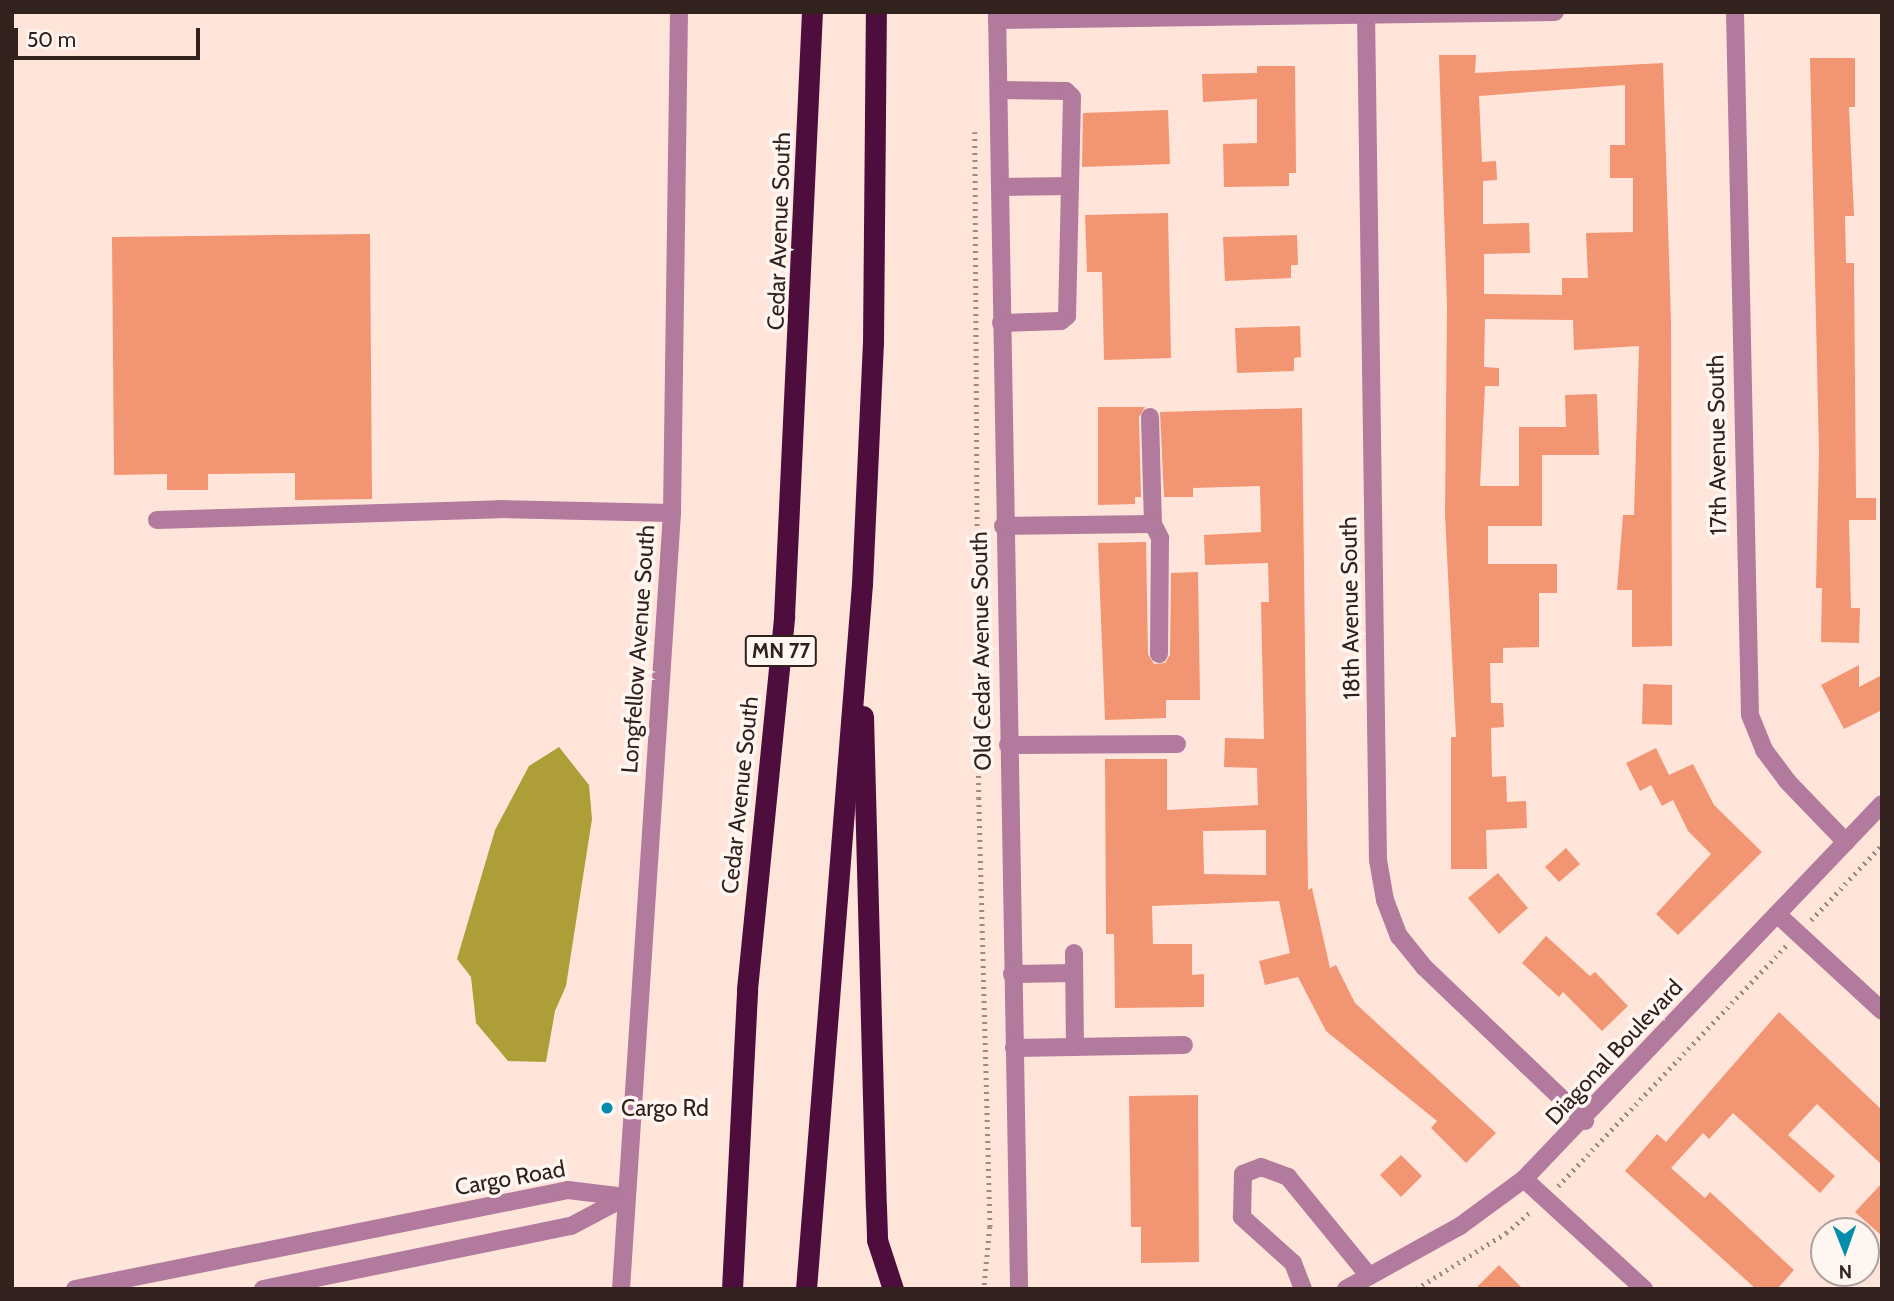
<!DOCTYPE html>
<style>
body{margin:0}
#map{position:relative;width:1894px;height:1301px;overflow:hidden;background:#ffe4da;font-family:Cabin,sans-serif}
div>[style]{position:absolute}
.water>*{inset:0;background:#ad9e38}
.building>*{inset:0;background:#f29573}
.path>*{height:4.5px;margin-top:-2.25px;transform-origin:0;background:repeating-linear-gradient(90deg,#9e8981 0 2px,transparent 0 7px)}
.minor>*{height:18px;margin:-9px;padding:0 9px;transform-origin:9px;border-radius:9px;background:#b27b9e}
.highway>*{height:21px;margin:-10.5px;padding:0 10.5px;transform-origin:10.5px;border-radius:10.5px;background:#4e0e3d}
.dots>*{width:19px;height:19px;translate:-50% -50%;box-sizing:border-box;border:4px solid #fff6f2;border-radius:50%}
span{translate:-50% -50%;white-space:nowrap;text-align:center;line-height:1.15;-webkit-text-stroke:7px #fff6f2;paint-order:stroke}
.shield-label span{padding:2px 5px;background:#fff6f2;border:2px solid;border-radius:5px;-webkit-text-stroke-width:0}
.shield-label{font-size:21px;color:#32221d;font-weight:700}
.street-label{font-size:23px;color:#32221d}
.poi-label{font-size:23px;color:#32221d}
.left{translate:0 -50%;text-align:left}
.frame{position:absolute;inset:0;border:14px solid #32221d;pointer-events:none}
.north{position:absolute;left:1810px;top:1217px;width:70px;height:70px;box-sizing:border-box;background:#fff6f2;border:2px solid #ada19d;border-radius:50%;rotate:179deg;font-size:19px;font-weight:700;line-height:28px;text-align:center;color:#32221d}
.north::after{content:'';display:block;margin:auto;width:24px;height:32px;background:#038cab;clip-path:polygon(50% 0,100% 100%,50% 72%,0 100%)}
.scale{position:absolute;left:14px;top:28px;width:186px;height:32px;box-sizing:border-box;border:4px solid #32221d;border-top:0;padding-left:9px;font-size:21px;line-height:24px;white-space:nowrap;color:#32221d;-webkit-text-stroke:5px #fff6f2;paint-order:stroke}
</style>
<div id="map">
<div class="water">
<i style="clip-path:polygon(559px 747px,589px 785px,592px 819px,566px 986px,555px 1011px,546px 1062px,508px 1061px,476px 1023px,471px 977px,457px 959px,495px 830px,529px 766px)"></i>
</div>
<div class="building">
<i style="clip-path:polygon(evenodd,1439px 55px,1476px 55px,1475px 73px,1663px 63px,1671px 322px,1672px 646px,1632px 647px,1632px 590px,1617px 590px,1623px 515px,1634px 515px,1639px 346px,1574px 350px,1573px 320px,1485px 319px,1484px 367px,1499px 368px,1499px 386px,1485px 386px,1480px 486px,1519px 486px,1519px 427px,1566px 427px,1565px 395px,1597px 394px,1599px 455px,1542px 455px,1542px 526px,1488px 526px,1488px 564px,1557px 564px,1557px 593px,1539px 593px,1539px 647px,1503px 648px,1503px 663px,1490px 663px,1491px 703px,1503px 703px,1504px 727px,1491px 728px,1492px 777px,1506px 776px,1507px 802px,1526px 801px,1527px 828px,1486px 830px,1487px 869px,1451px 869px,1451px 737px,1456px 737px,1445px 515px,1447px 305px,1439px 55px,1625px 85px,1625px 145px,1610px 145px,1610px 178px,1633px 178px,1633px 232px,1586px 233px,1588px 278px,1562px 278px,1562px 295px,1484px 294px,1484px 254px,1530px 253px,1529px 223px,1483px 224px,1483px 181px,1497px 180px,1496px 161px,1482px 162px,1479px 96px,1625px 85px)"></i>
<i style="clip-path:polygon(1810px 58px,1855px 58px,1855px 107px,1849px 107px,1854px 216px,1845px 216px,1846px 263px,1854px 263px,1856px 498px,1876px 498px,1876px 520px,1849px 520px,1851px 608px,1860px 608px,1859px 643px,1821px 642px,1822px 588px,1816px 588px,1819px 452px)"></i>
<i style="clip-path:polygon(1257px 66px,1295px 66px,1296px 173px,1289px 173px,1289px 186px,1224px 187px,1223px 144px,1257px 143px,1257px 99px,1203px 102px,1202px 74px,1257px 73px)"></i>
<i style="clip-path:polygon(1168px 110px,1170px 164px,1082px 167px,1083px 113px)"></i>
<i style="clip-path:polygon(1168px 213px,1171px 358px,1104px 360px,1102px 272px,1087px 272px,1085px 215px)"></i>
<i style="clip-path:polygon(370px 234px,372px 499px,295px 500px,295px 473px,208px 474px,208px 490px,167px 490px,167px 474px,114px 475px,112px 237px)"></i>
<i style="clip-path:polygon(1297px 235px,1298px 265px,1291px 265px,1291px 278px,1225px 281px,1223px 237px)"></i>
<i style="clip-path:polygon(1300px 326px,1301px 357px,1294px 358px,1294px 371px,1237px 373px,1235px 328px)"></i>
<i style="clip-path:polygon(1098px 407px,1145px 407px,1139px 417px,1141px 497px,1135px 497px,1135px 504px,1098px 505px)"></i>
<i style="clip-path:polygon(evenodd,1302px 408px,1308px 890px,1312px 888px,1330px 968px,1336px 965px,1355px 1003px,1496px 1133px,1466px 1163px,1431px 1128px,1437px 1121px,1326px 1031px,1298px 977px,1265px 985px,1259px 961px,1290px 953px,1279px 901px,1152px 906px,1153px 944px,1192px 944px,1192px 975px,1204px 974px,1204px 1007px,1115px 1008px,1114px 934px,1106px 934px,1105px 759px,1167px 759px,1167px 810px,1258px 805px,1257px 768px,1224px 767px,1225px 738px,1264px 739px,1261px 602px,1269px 602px,1268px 563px,1205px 565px,1204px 535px,1261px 532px,1260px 486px,1193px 488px,1193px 497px,1164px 497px,1160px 412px,1302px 408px,1266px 830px,1266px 875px,1204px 874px,1203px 831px,1266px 830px)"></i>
<i style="clip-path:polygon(1146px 542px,1148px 654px,1154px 664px,1165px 663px,1170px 655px,1171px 573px,1198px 572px,1200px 700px,1166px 700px,1166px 718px,1105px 720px,1098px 543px)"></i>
<i style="clip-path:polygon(1859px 665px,1859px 687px,1882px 675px,1882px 710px,1844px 729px,1821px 685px)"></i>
<i style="clip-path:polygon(1643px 684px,1672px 685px,1672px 725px,1642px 724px)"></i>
<i style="clip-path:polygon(1656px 748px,1669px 775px,1693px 764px,1714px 805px,1762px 852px,1678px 935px,1656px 914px,1711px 854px,1688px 831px,1673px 800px,1662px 806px,1651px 785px,1640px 791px,1626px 763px)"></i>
<i style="clip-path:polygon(1566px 848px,1580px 864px,1559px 882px,1545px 867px)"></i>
<i style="clip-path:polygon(1498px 873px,1528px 908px,1499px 934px,1468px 898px)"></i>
<i style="clip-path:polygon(1546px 936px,1590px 976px,1595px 972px,1628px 1006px,1602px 1031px,1563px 992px,1559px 997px,1522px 963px)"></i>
<i style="clip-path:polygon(1779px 1012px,1882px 1110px,1882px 1165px,1817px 1104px,1788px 1135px,1835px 1176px,1820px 1193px,1733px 1113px,1709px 1139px,1703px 1133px,1671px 1168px,1705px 1198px,1710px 1192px,1794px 1270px,1777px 1289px,1756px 1289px,1625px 1171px,1657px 1134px,1666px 1142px)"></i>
<i style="clip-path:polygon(1198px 1095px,1199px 1262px,1141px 1263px,1141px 1227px,1131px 1227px,1129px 1096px)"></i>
<i style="clip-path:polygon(1401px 1155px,1422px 1176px,1401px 1197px,1380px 1175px)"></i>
<i style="clip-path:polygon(1882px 1183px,1882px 1236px,1855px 1212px)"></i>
<i style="clip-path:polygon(1499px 1265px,1523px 1289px,1475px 1289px)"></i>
</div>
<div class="path">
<i style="left:975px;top:132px;width:666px;rotate:89.66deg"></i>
<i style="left:979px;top:798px;width:429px;rotate:88.5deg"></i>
<i style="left:990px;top:1227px;width:62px;rotate:95.5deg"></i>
<i style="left:1811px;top:920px;width:103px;rotate:-46.6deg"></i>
<i style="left:1558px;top:1186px;width:331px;rotate:-46.5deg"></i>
<i style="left:1416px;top:1289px;width:106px;rotate:-31.9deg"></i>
<i style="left:1506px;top:1233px;width:33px;rotate:-41deg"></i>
</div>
<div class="minor">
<i style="left:997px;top:12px;width:1277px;rotate:89.01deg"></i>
<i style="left:1366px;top:12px;width:848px;rotate:89.19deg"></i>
<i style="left:1378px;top:860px;width:41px;rotate:80.1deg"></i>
<i style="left:1385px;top:900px;width:39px;rotate:69deg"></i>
<i style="left:1399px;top:936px;width:40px;rotate:51deg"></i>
<i style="left:1424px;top:967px;width:223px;rotate:43.7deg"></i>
<i style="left:1735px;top:12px;width:703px;rotate:88.78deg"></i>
<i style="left:1750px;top:715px;width:38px;rotate:68deg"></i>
<i style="left:1764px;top:750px;width:39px;rotate:53deg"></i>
<i style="left:1787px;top:781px;width:85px;rotate:46deg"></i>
<i style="left:997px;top:20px;width:558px;rotate:-0.82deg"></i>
<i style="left:1000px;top:90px;width:66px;rotate:0.9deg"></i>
<i style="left:1066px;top:91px;width:8px;rotate:45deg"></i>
<i style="left:1072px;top:97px;width:219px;rotate:91.3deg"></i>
<i style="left:1067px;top:316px;width:8px;rotate:140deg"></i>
<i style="left:1061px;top:321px;width:60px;rotate:178.1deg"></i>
<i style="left:1000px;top:187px;width:70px;rotate:-0.8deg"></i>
<i style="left:1150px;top:417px;width:107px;rotate:88.4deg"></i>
<i style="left:1153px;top:524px;width:16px;rotate:63deg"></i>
<i style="left:1160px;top:538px;width:116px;rotate:90.5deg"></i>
<i style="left:157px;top:520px;width:343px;rotate:-1.8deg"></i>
<i style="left:500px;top:509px;width:172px;rotate:1.3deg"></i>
<i style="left:1003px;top:526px;width:150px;rotate:-0.8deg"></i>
<i style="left:1008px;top:745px;width:169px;rotate:-0.3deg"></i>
<i style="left:1777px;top:914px;width:143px;rotate:42.7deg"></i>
<i style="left:1074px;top:953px;width:94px;rotate:89.4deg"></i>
<i style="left:1012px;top:974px;width:62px;rotate:-0.9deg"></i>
<i style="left:1014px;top:1048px;width:170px;rotate:-1deg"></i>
<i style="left:1524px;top:1179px;width:163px;rotate:42.5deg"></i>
<i style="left:75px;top:1289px;width:503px;rotate:-11.35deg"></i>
<i style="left:568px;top:1190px;width:58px;rotate:6.9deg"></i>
<i style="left:263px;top:1289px;width:314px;rotate:-11.6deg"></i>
<i style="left:571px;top:1226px;width:62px;rotate:-27.8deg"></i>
<i style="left:621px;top:1289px;width:778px;rotate:-86.24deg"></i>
<i style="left:672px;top:513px;width:501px;rotate:-89.2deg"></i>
<i style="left:1303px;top:1289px;width:28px;rotate:-111deg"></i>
<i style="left:1293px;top:1263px;width:69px;rotate:-138deg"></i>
<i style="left:1242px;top:1217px;width:43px;rotate:-88.7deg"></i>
<i style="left:1243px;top:1174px;width:19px;rotate:-21deg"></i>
<i style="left:1261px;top:1167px;width:29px;rotate:20deg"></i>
<i style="left:1288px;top:1177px;width:128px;rotate:50.7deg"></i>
<i style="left:1346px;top:1289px;width:130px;rotate:-28.9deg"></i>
<i style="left:1460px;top:1226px;width:79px;rotate:-36.3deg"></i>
<i style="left:1524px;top:1179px;width:518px;rotate:-46.33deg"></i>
</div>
<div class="highway">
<i style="left:863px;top:716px;width:491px;rotate:88.5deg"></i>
<i style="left:876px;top:1207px;width:33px;rotate:88deg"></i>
<i style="left:877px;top:1240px;width:52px;rotate:71.9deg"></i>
<i style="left:732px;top:1289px;width:300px;rotate:-87.1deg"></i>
<i style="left:747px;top:989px;width:375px;rotate:-84.3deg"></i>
<i style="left:784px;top:616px;width:605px;rotate:-87.35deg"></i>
<i style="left:806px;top:1289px;width:707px;rotate:-85.46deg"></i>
<i style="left:862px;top:584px;width:241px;rotate:-87.4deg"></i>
<i style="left:873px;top:343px;width:331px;rotate:-89.5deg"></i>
</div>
<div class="dots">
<i style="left:607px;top:1108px;background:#038cab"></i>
</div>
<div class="shield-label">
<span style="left:781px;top:651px">MN 77</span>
</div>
<div class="street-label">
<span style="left:779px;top:231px;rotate:-88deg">Cedar Avenue South</span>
<span style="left:1717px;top:445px;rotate:-91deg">17th Avenue South</span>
<span style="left:1350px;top:608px;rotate:-91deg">18th Avenue South</span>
<span style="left:638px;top:649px;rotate:-86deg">Longfellow Avenue South</span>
<span style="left:981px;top:651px;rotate:-91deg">Old Cedar Avenue South</span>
<span style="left:740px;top:795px;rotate:-84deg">Cedar Avenue South</span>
<span style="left:1614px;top:1052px;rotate:-47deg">Diagonal Boulevard</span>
<span style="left:510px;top:1178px;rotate:-10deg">Cargo Road</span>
</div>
<div class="poi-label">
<span class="left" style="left:621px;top:1108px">Cargo Rd</span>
</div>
<div class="frame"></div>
<div class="north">N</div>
<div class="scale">50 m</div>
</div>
